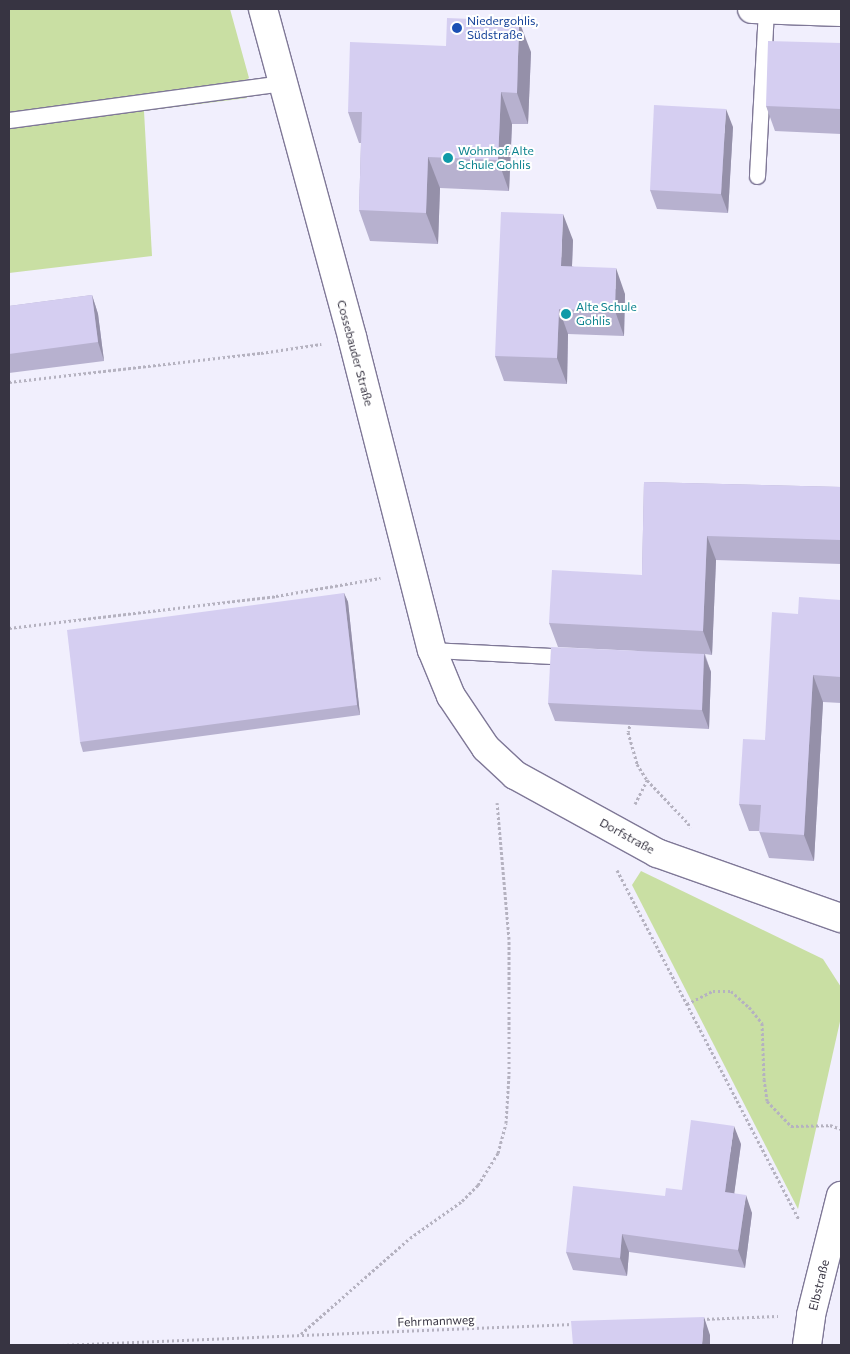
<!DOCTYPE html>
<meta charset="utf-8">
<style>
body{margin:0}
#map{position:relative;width:850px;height:1354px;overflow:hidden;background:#f1effd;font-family:Commissioner,sans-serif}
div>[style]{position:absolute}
.green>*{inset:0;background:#c9dfa3}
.path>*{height:3px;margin-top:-1.5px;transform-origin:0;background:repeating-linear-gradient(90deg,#b5b2c0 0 2.5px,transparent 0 5px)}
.roads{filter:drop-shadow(1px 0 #7f7897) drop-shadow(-1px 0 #7f7897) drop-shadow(0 1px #7f7897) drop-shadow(0 -1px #7f7897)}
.service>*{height:15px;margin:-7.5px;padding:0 7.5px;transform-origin:7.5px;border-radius:7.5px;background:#fff}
.minor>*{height:28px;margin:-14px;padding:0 14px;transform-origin:14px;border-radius:14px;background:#fff}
.wall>*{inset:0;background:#b7b1cf}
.shaded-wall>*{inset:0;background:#9590a9}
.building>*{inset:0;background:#d5cef1}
.dots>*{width:14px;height:14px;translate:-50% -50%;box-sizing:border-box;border:2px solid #fff;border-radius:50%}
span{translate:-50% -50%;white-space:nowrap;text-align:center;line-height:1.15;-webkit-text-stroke:4px #fff;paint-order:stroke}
.transit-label{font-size:12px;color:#164399}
.left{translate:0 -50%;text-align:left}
.culture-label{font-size:12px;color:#0d838f}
.street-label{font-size:12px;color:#373442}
.frame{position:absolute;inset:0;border:10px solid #373442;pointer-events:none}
</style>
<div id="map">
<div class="green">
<i style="clip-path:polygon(9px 9px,230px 9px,249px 78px,242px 82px,247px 98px,144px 111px,152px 256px,9px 273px)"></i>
<i style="clip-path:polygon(641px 871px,823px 959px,841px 987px,841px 1017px,798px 1209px,632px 885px)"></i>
</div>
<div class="path">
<i style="left:9px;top:382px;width:254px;rotate:-6.6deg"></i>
<i style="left:261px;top:353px;width:61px;rotate:-8.5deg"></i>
<i style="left:9px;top:628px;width:269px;rotate:-6.8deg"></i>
<i style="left:276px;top:596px;width:106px;rotate:-9.8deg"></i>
<i style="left:631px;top:721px;width:11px;rotate:105deg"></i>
<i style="left:628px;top:732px;width:33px;rotate:74deg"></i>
<i style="left:637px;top:764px;width:19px;rotate:58deg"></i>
<i style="left:647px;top:780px;width:59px;rotate:46.4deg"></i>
<i style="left:688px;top:823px;width:5px;rotate:68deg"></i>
<i style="left:635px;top:804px;width:27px;rotate:-63deg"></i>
<i style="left:617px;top:870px;width:394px;rotate:62.5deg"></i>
<i style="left:687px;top:1004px;width:29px;rotate:-27deg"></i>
<i style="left:713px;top:991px;width:18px"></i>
<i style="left:731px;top:991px;width:24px;rotate:42deg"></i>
<i style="left:749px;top:1007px;width:21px;rotate:51deg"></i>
<i style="left:762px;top:1023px;width:56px;rotate:88deg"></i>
<i style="left:764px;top:1079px;width:22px;rotate:82deg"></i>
<i style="left:767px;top:1101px;width:35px;rotate:46deg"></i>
<i style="left:791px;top:1126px;width:39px;rotate:-1deg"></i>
<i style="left:830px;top:1125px;width:12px;rotate:20deg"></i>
<i style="left:702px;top:1319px;width:76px;rotate:-2.3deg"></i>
<i style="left:301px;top:1334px;width:145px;rotate:-41.4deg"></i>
<i style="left:410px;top:1238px;width:64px;rotate:-35.4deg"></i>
<i style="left:462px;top:1201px;width:23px;rotate:-45deg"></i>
<i style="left:478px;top:1185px;width:38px;rotate:-58deg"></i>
<i style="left:498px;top:1153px;width:31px;rotate:-75deg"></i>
<i style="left:506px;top:1123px;width:49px;rotate:-86.5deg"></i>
<i style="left:509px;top:1074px;width:135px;rotate:-90deg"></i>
<i style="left:509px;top:939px;width:137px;rotate:-95deg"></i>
<i style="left:62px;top:1345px;width:511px;rotate:-2.35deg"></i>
</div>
<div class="roads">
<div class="service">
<i style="left:9px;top:120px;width:276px;rotate:-7.7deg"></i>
<i style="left:757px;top:176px;width:167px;rotate:-86.9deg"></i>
<i style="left:432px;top:650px;width:137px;rotate:2.9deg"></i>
</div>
<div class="minor">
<i style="left:263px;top:9px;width:340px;rotate:74.8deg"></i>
<i style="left:352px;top:337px;width:323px;rotate:75.7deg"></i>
<i style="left:432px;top:650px;width:50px;rotate:67.6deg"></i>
<i style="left:451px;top:696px;width:63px;rotate:56.1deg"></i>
<i style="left:486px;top:748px;width:40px;rotate:43deg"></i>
<i style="left:515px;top:775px;width:162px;rotate:28.8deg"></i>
<i style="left:657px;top:853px;width:195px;rotate:19.5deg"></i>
<i style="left:752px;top:9px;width:89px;rotate:1.9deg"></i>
<i style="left:807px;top:1345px;width:30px;rotate:-82deg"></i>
<i style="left:811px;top:1315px;width:123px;rotate:-75.9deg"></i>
</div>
</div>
<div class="wall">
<i style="clip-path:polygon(841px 43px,841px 134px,775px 131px,766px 106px)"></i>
<i style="clip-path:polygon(531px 52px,528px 124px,512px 124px,509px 191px,440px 188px,438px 244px,370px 241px,359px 210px,361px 143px,359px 143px,348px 112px)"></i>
<i style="clip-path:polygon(733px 127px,728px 213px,657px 209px,650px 190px)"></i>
<i style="clip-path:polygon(573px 240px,572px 266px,625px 294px,624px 336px,568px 334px,567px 384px,504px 381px,495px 356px)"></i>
<i style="clip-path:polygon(92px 295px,98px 314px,104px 361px,9px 373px,9px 306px)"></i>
<i style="clip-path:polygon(644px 482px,841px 487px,841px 564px,716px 560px,712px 655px,705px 654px,711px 672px,709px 729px,555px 721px,548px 703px,638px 651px,558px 647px,549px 623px,642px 575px)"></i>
<i style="clip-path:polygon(344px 593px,348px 602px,360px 715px,83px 752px,80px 742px)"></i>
<i style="clip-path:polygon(841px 600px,841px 703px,823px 702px,814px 861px,769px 858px,759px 831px,749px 831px,739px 804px,765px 740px,798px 614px)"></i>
<i style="clip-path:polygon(741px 1144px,734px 1193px,752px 1213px,745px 1268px,629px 1252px,627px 1276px,573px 1270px,566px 1252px,665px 1196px,682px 1190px)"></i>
</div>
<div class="shaded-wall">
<i style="clip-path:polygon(519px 21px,531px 52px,528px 124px,517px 93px)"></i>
<i style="clip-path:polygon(501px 92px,512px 124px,509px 191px,498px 160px)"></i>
<i style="clip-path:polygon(726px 109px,733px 127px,728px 213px,721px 194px)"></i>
<i style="clip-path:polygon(428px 157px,440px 188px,438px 244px,426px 213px)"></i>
<i style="clip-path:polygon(563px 214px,573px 240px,571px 291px,561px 266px)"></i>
<i style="clip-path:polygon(616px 268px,625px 294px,624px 336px,615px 311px)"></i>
<i style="clip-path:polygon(92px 295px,98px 314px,104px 361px,98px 342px)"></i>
<i style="clip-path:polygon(559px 309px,568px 334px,567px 384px,557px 358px)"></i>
<i style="clip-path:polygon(707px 536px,716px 560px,712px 655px,703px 631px)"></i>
<i style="clip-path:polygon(344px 593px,348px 602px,360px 715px,357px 705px)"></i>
<i style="clip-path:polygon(704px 654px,711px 672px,709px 729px,702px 710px)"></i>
<i style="clip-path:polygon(813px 675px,823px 702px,814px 861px,804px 835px)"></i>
<i style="clip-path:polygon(734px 1126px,741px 1144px,732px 1210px,725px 1192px)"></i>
<i style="clip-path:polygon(746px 1195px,752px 1213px,745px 1268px,738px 1250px)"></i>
<i style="clip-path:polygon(622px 1234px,629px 1252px,627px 1276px,620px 1258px)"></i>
<i style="clip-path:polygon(704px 1317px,710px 1335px,710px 1345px,702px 1345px)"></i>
</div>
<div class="building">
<i style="clip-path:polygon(447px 18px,519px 21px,517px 93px,501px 92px,498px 160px,428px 157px,426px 213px,359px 210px,362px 112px,348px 112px,350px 42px,446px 46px)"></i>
<i style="clip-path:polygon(768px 41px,841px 43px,841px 109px,766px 106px)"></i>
<i style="clip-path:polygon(654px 105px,726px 109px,721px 194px,650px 190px)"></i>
<i style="clip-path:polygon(501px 212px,563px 214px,561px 266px,616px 268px,615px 311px,559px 309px,557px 358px,495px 356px)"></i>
<i style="clip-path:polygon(92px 295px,98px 342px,9px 354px,9px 306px)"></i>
<i style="clip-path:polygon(644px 482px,841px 487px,841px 540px,707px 536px,703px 631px,549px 623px,552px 570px,642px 575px)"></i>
<i style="clip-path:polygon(344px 593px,357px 705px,80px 742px,67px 630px)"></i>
<i style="clip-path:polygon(799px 597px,841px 600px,841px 677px,813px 675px,804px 835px,759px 832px,761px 805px,739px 804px,743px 739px,765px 740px,772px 612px,798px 614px)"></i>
<i style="clip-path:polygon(551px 647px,704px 654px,702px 710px,548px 703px)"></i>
<i style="clip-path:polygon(691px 1120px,734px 1126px,725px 1192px,746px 1195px,738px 1250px,622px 1234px,620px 1258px,566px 1252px,573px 1186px,665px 1196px,666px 1188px,682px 1190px)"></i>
<i style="clip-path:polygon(704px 1317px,702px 1345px,573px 1345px,571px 1321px)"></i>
</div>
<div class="dots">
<i style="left:457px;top:28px;background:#1a4fb4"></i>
<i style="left:448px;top:158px;background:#0f9aa8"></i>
<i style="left:566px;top:314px;background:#0f9aa8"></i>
</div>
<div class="transit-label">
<span class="left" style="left:467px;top:28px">Niedergohlis,<br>Südstraße</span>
</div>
<div class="culture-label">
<span class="left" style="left:458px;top:158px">Wohnhof Alte<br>Schule Gohlis</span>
<span class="left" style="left:576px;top:314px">Alte Schule<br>Gohlis</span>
</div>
<div class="street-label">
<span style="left:355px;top:353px;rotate:75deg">Cossebauder Straße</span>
<span style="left:627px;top:836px;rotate:29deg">Dorfstraße</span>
<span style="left:819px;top:1285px;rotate:-76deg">Elbstraße</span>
<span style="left:436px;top:1321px;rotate:-2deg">Fehrmannweg</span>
</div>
<div class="frame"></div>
</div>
